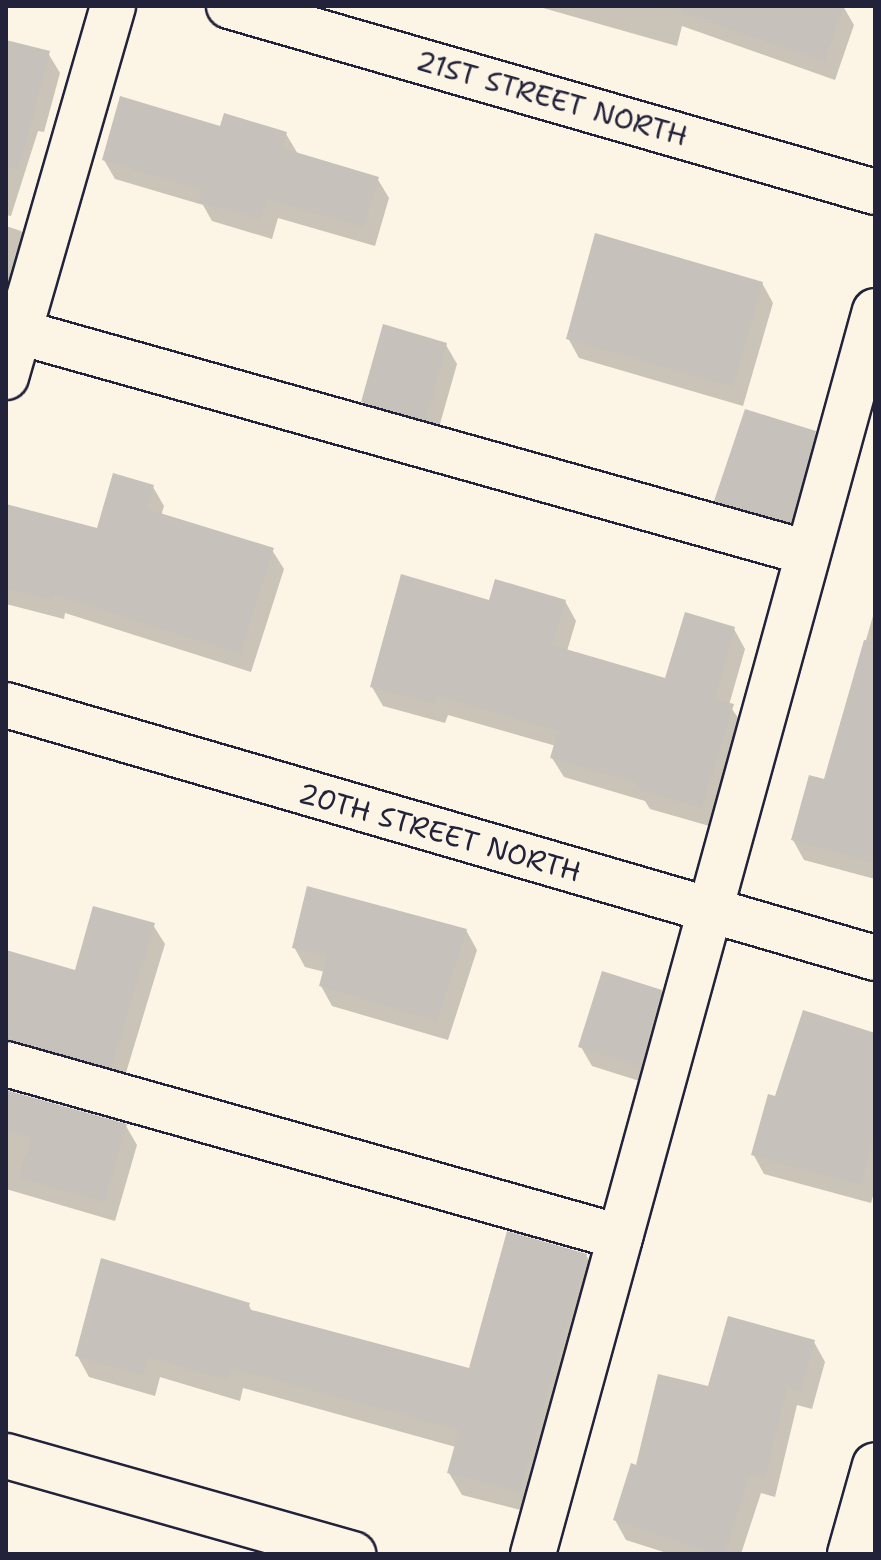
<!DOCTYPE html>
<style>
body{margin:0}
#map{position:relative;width:881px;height:1560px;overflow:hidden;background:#fcf5e5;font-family:"Shantell Sans",sans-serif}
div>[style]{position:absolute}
.shadow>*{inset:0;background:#0003}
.building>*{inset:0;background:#c6c1bb}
.roads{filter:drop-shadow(2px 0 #22223b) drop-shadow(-2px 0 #22223b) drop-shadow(0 2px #22223b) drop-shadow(0 -2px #22223b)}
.minor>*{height:44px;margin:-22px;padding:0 22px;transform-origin:22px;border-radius:22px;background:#fcf5e5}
.major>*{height:44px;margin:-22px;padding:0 22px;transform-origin:22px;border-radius:22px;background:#fcf5e5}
span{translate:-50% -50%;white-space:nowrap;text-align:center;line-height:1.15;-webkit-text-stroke:8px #fcf5e5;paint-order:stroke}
.street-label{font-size:28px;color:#22223b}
.frame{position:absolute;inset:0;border:8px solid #22223b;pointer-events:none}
</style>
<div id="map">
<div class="shadow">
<i style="clip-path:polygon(536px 6px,843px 6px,854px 25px,835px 80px,682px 26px,677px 46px)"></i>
<i style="clip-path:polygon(6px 42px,48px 53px,60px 73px,44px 132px,38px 131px,11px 216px,6px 215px)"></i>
<i style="clip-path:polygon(221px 129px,286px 134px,298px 154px,377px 178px,389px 198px,375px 246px,278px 218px,272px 239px,212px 221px,203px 205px,115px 179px,104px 160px)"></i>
<i style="clip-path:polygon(6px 226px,21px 231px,33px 251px,6px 343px)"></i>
<i style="clip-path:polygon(762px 283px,773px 303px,743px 406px,579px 358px,568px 338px)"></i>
<i style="clip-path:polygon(446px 345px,457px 364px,436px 438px,374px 421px,363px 401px)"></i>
<i style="clip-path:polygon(815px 433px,826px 452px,802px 541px,728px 520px,717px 501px)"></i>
<i style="clip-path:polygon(153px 487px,164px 506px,161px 516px,272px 550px,284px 569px,251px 672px,65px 613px,64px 619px,6px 604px,6px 506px,98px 530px)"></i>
<i style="clip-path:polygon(565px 601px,576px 621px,567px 651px,666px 681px,734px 629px,745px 649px,729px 705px,744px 726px,713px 827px,650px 809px,645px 801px,564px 777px,552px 758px,556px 746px,448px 715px,445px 723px,383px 706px,372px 687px,490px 602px)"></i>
<i style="clip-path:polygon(875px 609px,875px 879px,804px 860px,793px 840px,825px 781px)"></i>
<i style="clip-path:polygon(153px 925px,165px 944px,122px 1086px,6px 1062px,6px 952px,76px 972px)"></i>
<i style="clip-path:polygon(466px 930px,477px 950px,448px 1040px,332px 1006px,321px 986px,325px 972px,305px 967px,294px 947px)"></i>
<i style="clip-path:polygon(661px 991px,672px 1011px,649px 1084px,592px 1066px,581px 1047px)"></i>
<i style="clip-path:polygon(875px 1035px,875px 1189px,871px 1203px,764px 1174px,753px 1154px,776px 1098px)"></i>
<i style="clip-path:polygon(6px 1092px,126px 1126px,137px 1145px,115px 1221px,6px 1189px)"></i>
<i style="clip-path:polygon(586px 1255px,598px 1277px,532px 1513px,462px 1495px,449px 1473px,456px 1447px,243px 1388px,240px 1401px,160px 1377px,155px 1396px,89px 1377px,77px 1355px,248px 1304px,253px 1313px,471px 1371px)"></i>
<i style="clip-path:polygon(814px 1342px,825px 1362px,812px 1409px,797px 1405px,775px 1497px,761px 1493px,741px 1554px,670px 1554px,626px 1540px,615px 1520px,637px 1467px)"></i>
</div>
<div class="building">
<i style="clip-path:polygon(683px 6px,844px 6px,824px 62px,682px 12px)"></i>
<i style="clip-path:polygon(6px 40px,50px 51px,19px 169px,6px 168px)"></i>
<i style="clip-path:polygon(120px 96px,220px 126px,224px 113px,287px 132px,282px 148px,379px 177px,364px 227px,267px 199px,261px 220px,198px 202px,202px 190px,102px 160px)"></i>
<i style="clip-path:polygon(595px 233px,763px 282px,733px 387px,566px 339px)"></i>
<i style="clip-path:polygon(383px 324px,447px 343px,426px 420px,361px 402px)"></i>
<i style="clip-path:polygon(745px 409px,816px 431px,791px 522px,714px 501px)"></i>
<i style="clip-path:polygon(113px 473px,154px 485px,147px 509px,274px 548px,240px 654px,55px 595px,53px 601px,6px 588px,6px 504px,97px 528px)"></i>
<i style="clip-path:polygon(401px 574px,489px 600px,495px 579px,566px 600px,552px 645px,665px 678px,685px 612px,735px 627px,715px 699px,734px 704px,702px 808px,636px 789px,638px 783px,550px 758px,558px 731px,437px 696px,435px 704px,370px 687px)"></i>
<i style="clip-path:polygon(864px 640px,875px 642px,875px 863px,791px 840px,809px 775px,824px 779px)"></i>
<i style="clip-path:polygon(307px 886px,467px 929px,437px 1021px,319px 986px,327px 956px,292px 948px)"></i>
<i style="clip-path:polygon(93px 906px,155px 923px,111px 1068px,6px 1040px,6px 950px,75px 970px)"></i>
<i style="clip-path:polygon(602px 971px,662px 990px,638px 1066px,578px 1047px)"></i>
<i style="clip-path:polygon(803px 1010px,875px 1033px,875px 1132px,861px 1185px,751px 1155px,768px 1094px,775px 1096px)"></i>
<i style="clip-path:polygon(6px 1090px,127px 1124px,104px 1202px,19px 1178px,31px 1138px,6px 1131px)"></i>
<i style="clip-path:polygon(507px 1231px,587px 1254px,520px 1492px,447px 1473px,459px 1430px,231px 1368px,227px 1380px,148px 1357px,143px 1375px,75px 1356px,101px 1258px,250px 1303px,248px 1309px,469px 1368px)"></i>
<i style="clip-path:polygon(728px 1316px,815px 1340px,801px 1391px,787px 1387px,765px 1478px,750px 1475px,724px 1554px,716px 1554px,613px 1520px,631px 1463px,636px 1465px,658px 1374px,708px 1386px)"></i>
</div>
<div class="roads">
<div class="minor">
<i style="left:229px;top:6px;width:672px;rotate:16.06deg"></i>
<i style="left:19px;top:332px;width:819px;rotate:15.65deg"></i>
<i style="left:6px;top:377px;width:386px;rotate:-73.9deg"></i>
<i style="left:6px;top:705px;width:905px;rotate:16.23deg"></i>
<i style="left:6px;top:1064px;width:638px;rotate:15.74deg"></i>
<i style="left:6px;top:1456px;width:361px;rotate:15.8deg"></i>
<i style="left:533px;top:1554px;width:1289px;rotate:-74.62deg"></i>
</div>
<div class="major">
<i style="left:850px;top:1554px;width:92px;rotate:-74.3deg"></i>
</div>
</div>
<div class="street-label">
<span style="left:552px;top:98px;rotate:16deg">21ST STREET NORTH</span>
<span style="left:440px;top:832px;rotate:16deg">20TH STREET NORTH</span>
</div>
<div class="frame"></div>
</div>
